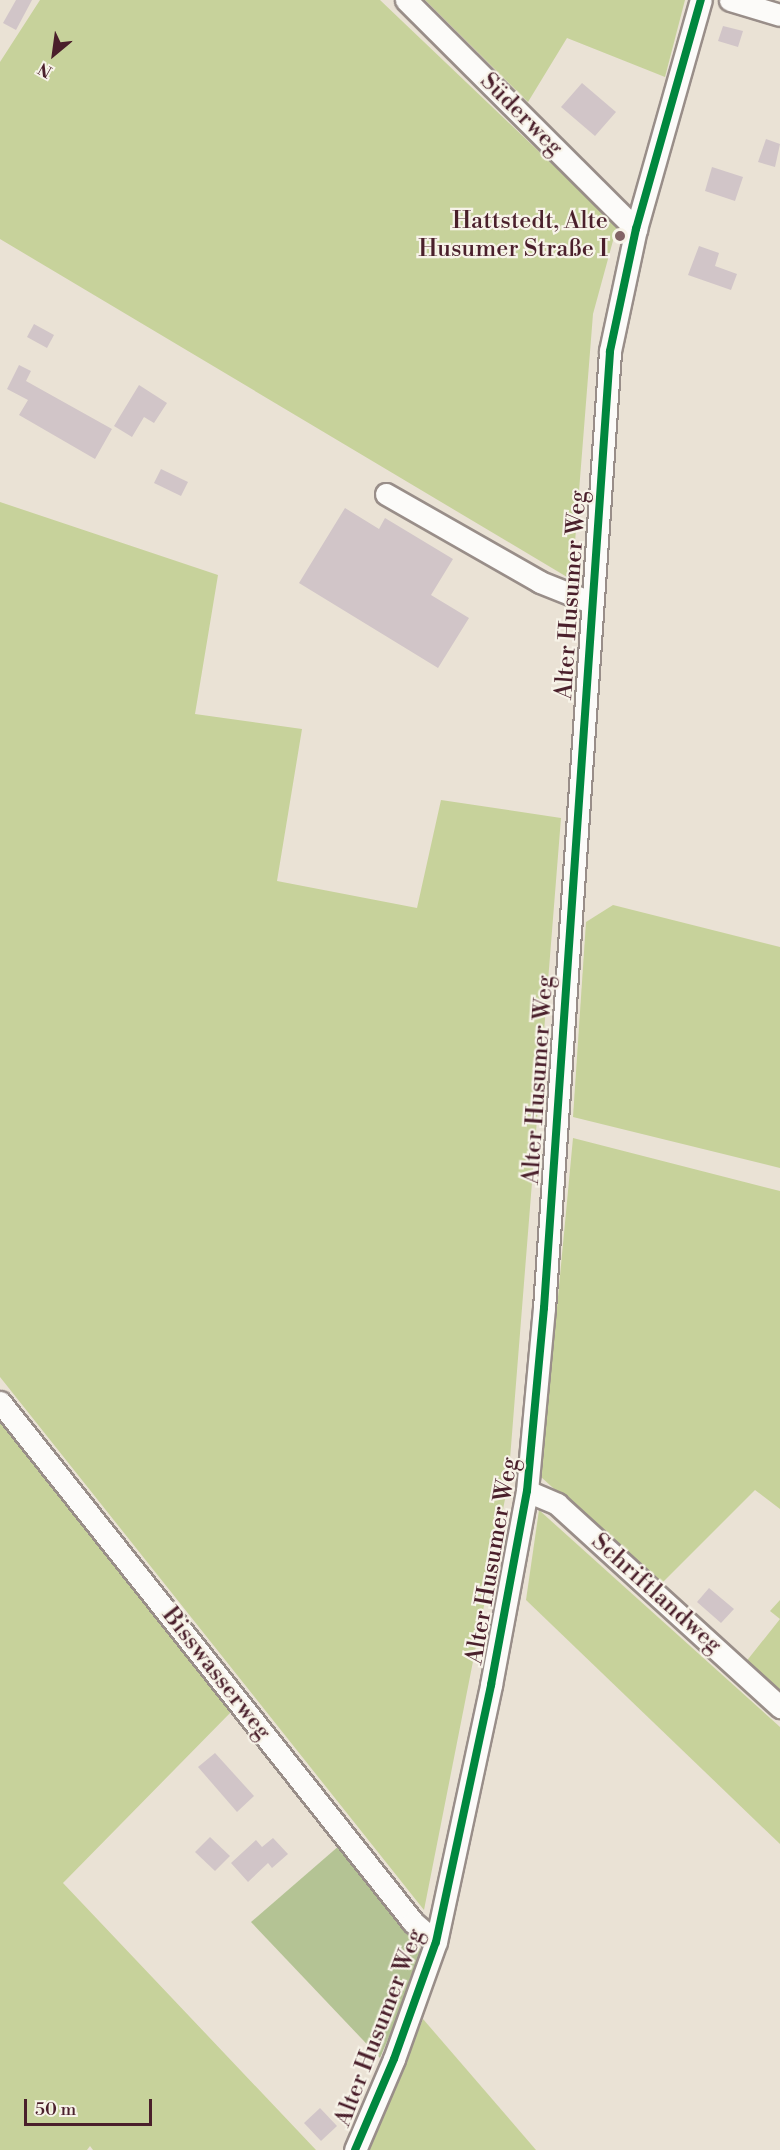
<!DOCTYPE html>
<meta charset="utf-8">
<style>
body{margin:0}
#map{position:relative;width:780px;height:2150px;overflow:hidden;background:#eae2d5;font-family:"Libre Bodoni",serif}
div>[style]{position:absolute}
.green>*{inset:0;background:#c7d29b}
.forest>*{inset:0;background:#b4c394}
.building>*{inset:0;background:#d1c5c8}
.roads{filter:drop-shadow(2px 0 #998e89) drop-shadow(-2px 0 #998e89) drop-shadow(0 2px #998e89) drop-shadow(0 -2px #998e89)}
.minor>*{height:21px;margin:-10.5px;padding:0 10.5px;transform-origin:10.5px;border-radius:10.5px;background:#fcfbf9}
.cycleway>*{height:8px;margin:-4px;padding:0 4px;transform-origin:4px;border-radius:4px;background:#00873e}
.dots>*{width:16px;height:16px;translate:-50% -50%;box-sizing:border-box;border:3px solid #f7f3e8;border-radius:50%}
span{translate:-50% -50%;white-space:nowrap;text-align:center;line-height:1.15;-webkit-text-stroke:4.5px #f7f3e8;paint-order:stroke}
.street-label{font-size:24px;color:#4a1f2b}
.poi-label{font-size:24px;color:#4a1f2b}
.right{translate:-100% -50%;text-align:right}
.north{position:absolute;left:24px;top:24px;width:60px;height:60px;-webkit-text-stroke:4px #f7f3e8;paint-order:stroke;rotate:209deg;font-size:16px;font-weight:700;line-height:24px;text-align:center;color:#4a1f2b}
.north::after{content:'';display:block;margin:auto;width:21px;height:27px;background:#4a1f2b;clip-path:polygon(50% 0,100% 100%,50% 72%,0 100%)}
.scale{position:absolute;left:24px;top:2099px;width:128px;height:27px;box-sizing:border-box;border:3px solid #4a1f2b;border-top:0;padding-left:8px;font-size:18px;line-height:21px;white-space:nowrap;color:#4a1f2b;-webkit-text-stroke:4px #f7f3e8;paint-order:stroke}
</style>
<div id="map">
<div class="green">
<i style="clip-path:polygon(40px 0,380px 0,617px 226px,593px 314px,572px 580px,0 239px,0 62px)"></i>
<i style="clip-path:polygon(425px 0,685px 0,665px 77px,567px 38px,528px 102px)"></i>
<i style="clip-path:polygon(0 502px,218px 575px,195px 714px,302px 729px,277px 881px,417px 908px,441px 800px,561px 818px,508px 1484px,424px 1910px,0 1377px)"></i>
<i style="clip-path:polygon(613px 905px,780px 947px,780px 1168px,573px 1117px,586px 922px)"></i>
<i style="clip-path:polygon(573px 1138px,780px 1191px,780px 1509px,755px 1490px,660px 1585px,541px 1477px)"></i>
<i style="clip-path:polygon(0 1417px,233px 1710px,63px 1883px,316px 2150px,93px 2150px,90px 2146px,87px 2150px,0 2150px)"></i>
<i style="clip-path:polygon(539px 1510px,780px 1727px,780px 1844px,526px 1600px)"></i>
<i style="clip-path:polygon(780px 1600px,780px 1693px,745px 1663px,780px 1619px,770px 1611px)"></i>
<i style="clip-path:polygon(423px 2019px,536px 2150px,368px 2150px)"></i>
</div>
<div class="forest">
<i style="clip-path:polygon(340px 1845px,413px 1934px,420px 1949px,422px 1959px,380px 2058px,251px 1922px)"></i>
</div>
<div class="building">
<i style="clip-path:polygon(16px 0,32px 0,16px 30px,3px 23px)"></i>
<i style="clip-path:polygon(723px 26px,743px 31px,738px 47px,718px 41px)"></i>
<i style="clip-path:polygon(582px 83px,616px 112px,595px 136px,561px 107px)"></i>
<i style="clip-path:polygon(766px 139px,780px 144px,775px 167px,758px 162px)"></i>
<i style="clip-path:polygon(712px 167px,743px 177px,735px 201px,705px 191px)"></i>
<i style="clip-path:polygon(699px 246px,719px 253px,715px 266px,737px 274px,731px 290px,688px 275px)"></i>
<i style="clip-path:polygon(34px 324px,54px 335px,47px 348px,27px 337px)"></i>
<i style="clip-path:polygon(19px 365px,31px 371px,26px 381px,112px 429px,95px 459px,19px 415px,28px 400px,7px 389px)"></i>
<i style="clip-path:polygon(139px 385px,167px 403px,154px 423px,144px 417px,132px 437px,114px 426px)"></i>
<i style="clip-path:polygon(161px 469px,188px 482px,181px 496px,154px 483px)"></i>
<i style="clip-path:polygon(345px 508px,379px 529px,385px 518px,453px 559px,431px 595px,469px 618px,438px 668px,299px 583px)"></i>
<i style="clip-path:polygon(709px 1588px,734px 1609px,721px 1623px,697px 1602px)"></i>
<i style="clip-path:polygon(215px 1753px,254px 1796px,237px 1812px,198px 1767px)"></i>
<i style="clip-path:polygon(210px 1837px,230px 1856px,215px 1871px,195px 1852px)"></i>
<i style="clip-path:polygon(273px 1838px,288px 1854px,272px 1868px,268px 1863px,248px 1882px,231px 1863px,256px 1840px,262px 1847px)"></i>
<i style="clip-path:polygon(320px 2108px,337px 2126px,321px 2141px,304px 2123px)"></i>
</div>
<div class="roads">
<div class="minor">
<i style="left:406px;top:0;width:325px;rotate:44.9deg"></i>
<i style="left:730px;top:0;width:52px;rotate:16.7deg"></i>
<i style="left:386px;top:494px;width:177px;rotate:29.7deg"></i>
<i style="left:540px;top:582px;width:54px;rotate:21.8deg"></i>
<i style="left:0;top:1402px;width:664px;rotate:51.54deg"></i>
<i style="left:413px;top:1922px;width:30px;rotate:41deg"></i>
<i style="left:527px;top:1491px;width:33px;rotate:23deg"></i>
<i style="left:557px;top:1504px;width:302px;rotate:42.3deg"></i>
<i style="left:355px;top:2150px;width:99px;rotate:-66.8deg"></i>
<i style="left:394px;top:2059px;width:124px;rotate:-70.3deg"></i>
<i style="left:436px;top:1942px;width:263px;rotate:-77.9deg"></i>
<i style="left:491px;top:1685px;width:197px;rotate:-79.5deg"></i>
<i style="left:527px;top:1491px;width:184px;rotate:-84.7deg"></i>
<i style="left:544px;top:1308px;width:959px;rotate:-86.05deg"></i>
<i style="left:610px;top:351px;width:125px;rotate:-78deg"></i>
<i style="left:636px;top:229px;width:238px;rotate:-74.2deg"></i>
</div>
</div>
<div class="cycleway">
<i style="left:355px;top:2150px;width:99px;rotate:-66.8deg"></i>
<i style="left:394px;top:2059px;width:124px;rotate:-70.3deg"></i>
<i style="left:436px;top:1942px;width:263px;rotate:-77.9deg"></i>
<i style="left:491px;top:1685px;width:197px;rotate:-79.5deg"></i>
<i style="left:527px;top:1491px;width:184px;rotate:-84.7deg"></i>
<i style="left:544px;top:1308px;width:959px;rotate:-86.05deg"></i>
<i style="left:610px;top:351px;width:125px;rotate:-78deg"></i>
<i style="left:636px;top:229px;width:238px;rotate:-74.2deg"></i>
</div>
<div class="dots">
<i style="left:620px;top:236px;background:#826366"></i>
</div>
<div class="street-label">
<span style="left:521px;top:115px;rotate:45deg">Süderweg</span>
<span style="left:572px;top:595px;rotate:-86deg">Alter Husumer Weg</span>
<span style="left:539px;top:1080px;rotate:-86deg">Alter Husumer Weg</span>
<span style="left:493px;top:1561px;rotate:-80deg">Alter Husumer Weg</span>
<span style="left:656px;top:1594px;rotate:42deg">Schriftlandweg</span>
<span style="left:216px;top:1674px;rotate:52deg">Bisswasserweg</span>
<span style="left:380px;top:2028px;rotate:-69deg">Alter Husumer Weg</span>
</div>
<div class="poi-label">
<span class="right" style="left:608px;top:236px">Hattstedt, Alte<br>Husumer Straße I</span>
</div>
<div class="north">N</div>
<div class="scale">50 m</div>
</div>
